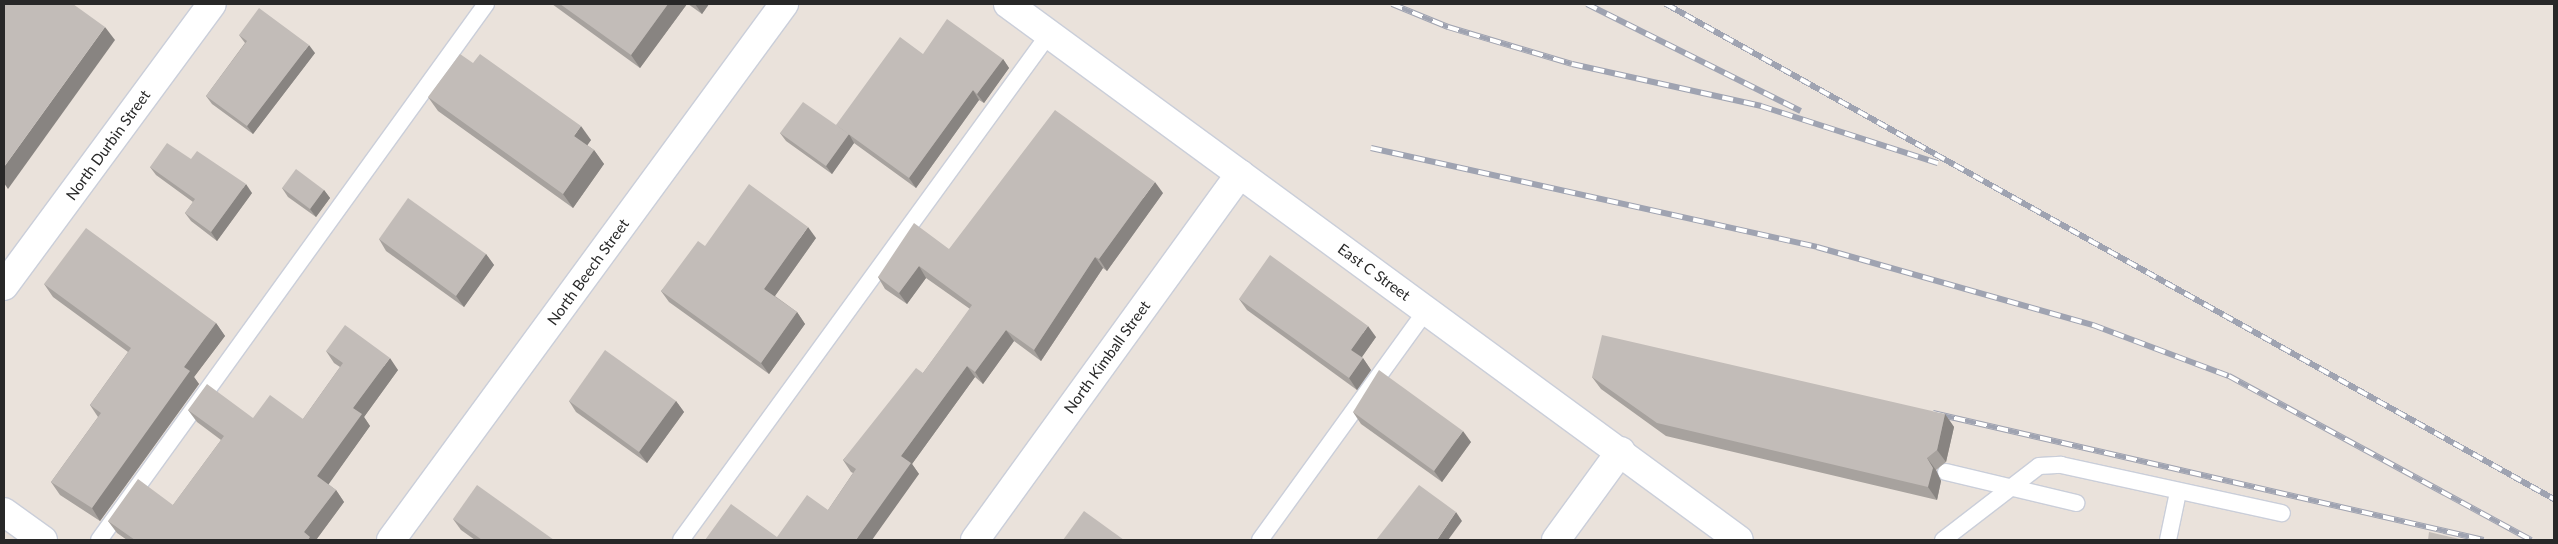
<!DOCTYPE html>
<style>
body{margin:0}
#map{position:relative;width:2558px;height:544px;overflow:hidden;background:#eae2db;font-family:Lato,sans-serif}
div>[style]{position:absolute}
.roads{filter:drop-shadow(1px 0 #caced9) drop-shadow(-1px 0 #caced9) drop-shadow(0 1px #caced9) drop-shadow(0 -1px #caced9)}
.lane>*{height:16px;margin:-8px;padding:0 8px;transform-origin:8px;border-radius:8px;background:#fff}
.street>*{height:28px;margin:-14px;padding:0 14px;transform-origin:14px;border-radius:14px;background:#fff}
.rail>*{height:5.5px;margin-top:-2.75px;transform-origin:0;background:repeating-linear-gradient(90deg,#fff 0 11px,#9fa3b1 0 22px);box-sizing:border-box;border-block:1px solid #9fa3b1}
.wall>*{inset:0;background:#a7a29e}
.shaded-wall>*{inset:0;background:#888481}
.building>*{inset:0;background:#c2bcb8}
span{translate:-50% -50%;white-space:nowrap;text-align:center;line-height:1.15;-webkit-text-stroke:4px #fff;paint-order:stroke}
.street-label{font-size:15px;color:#282828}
.frame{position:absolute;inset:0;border:5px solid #282828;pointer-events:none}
</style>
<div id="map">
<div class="roads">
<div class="lane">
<i style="left:1946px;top:472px;width:134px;rotate:13.4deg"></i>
<i style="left:99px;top:540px;width:661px;rotate:-54.17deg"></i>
<i style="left:681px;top:540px;width:626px;rotate:-53.97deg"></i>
<i style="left:1260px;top:540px;width:283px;rotate:-54.1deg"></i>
<i style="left:1943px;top:540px;width:121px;rotate:-37.6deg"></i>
<i style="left:2039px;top:466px;width:22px;rotate:-3deg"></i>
<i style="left:2061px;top:465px;width:226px;rotate:12.3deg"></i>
<i style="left:2168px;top:540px;width:49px;rotate:-78.2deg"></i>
</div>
<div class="street">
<i style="left:1008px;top:4px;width:906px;rotate:36.25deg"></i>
<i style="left:4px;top:286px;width:350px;rotate:-53.6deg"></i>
<i style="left:4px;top:512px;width:48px;rotate:35.7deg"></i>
<i style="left:391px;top:540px;width:665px;rotate:-53.75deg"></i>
<i style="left:975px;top:540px;width:452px;rotate:-54.1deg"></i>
<i style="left:1556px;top:540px;width:110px;rotate:-53.9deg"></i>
</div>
</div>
<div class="rail">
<i style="left:1392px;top:4px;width:61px;rotate:22.3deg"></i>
<i style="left:1448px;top:27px;width:129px;rotate:16.6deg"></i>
<i style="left:1572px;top:64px;width:194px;rotate:12.5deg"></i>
<i style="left:1761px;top:106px;width:186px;rotate:17.9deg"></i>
<i style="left:1587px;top:4px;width:239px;rotate:26.6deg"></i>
<i style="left:1666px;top:4px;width:1017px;rotate:29.14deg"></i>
<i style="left:1371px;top:148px;width:457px;rotate:12.5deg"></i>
<i style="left:1817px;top:247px;width:287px;rotate:15.8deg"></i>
<i style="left:2093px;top:325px;width:145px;rotate:20.6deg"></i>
<i style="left:2229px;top:376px;width:344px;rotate:28.5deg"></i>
<i style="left:1933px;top:413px;width:565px;rotate:12.98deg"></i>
</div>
<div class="wall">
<i style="clip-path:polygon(552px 4px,687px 4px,640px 68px)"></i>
<i style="clip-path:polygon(688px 4px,709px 4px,702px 14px)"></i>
<i style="clip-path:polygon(239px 35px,315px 53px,253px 134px,212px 104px,206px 96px,245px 43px)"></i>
<i style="clip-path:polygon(1003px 59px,1009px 68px,984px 103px,979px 100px,916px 188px,854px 143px,832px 174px,786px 141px,780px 133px,838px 127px,836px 125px)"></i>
<i style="clip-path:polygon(428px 97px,591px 140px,587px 145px,594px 150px,604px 164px,573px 208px,438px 111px)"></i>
<i style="clip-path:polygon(191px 159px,252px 193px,217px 241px,191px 221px,185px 213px,193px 202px,156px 175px,150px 167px)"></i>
<i style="clip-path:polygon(282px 188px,324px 190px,330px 198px,316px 217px,288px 197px)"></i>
<i style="clip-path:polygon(1163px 193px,1107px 271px,1103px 268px,1041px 361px,1014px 341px,983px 384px,975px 377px,912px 464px,919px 474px,777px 537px,828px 510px,853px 473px,851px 472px,843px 460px,923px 373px,970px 309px,926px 278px,907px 304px,885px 289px,878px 277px,949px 249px)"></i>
<i style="clip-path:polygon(816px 238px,775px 296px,797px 312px,805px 324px,769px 374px,669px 302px,661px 291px,705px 246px)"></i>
<i style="clip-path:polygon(379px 239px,486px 254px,494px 265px,464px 307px,386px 251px)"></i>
<i style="clip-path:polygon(44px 284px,216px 323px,225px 336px,194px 377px,199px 384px,100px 521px,60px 495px,51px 482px,98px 417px,90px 405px,128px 352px,53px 297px)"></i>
<i style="clip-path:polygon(1239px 299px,1376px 337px,1362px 357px,1371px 370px,1357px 390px,1247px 310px)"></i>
<i style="clip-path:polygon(326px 351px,398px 370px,364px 417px,370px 426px,328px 484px,336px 490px,344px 502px,316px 540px,127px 540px,117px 533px,108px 521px,173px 505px,221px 440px,197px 422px,188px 410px,253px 418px,303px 419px,340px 367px,334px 363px)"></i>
<i style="clip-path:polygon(1592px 377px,1945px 414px,1954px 427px,1946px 462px,1936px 470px,1941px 481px,1937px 500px,1666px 436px,1601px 389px)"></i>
<i style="clip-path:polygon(569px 401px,676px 401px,684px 412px,647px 463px,576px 412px)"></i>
<i style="clip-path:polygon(1353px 412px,1471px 442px,1442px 482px,1361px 424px)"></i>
<i style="clip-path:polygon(453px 519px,554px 540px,475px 540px,461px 530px)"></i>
</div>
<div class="shaded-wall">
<i style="clip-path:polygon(668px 4px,687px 4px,640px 68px,631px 55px)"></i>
<i style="clip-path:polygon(695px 4px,709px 4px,702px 14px)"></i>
<i style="clip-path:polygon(105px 27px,115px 40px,8px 189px,4px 183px,4px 167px)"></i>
<i style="clip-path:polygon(309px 45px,315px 53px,253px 134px,247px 126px)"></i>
<i style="clip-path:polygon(1003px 59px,1009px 68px,984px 103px,977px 94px)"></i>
<i style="clip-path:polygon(973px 90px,979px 100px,916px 188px,909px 178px)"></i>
<i style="clip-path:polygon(581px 126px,591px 140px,584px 150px,574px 136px)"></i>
<i style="clip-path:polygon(849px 134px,854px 143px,832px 174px,826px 166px)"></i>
<i style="clip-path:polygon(594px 150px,604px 164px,573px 208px,563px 194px)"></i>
<i style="clip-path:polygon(1155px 182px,1163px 193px,1107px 271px,1099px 259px)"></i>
<i style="clip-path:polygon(246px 184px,252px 193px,217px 241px,211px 232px)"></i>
<i style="clip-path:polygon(324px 190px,330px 198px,316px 217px,310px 209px)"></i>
<i style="clip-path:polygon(808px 227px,816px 238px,772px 300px,764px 289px)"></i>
<i style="clip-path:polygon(486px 254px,494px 265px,464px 307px,456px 296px)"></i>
<i style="clip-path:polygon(1095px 257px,1103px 268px,1041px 361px,1034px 350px)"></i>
<i style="clip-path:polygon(919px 266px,926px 278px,907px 304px,899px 293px)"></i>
<i style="clip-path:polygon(797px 312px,805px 324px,769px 374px,761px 363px)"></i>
<i style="clip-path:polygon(216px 323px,225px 336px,194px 377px,199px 384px,100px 521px,92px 508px,184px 367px)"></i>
<i style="clip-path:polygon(1368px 326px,1376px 337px,1359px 361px,1351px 350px)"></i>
<i style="clip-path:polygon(1006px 330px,1014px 341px,983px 384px,975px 372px)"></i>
<i style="clip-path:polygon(390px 358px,398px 370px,364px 417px,370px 426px,326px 488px,317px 476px,353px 408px)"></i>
<i style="clip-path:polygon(1363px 358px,1371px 370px,1357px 390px,1349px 378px)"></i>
<i style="clip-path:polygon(967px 366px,975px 377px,912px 464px,919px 474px,872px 540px,856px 540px,901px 456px)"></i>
<i style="clip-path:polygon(676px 401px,684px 412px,647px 463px,639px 452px)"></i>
<i style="clip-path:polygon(1945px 414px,1954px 427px,1946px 462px,1937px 450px)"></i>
<i style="clip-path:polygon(1463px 431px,1471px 442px,1442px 482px,1434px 471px)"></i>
<i style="clip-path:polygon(1927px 458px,1936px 470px,1941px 481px,1937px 500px,1928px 487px)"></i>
<i style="clip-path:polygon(336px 490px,344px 502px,316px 540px,308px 540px,304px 532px)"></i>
<i style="clip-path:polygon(1456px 512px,1462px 521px,1448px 540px,1437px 540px)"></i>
</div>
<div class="building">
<i style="clip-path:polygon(4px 4px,73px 4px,105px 27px,4px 167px)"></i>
<i style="clip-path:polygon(560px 4px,668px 4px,631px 55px)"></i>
<i style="clip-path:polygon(259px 8px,309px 45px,247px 126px,206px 96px,247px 41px,239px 35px)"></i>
<i style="clip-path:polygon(947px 19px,1003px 59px,977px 94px,973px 90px,909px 178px,836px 125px,900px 37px,923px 54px)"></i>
<i style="clip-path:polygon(460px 54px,473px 63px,480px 54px,581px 126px,574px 136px,594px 150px,563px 194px,428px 97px)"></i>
<i style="clip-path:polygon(803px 102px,849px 134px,826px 166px,780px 133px)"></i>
<i style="clip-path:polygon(1055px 110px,1155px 182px,1099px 259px,1095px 257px,1034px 350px,1006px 330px,975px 372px,967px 366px,901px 456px,911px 463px,856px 540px,705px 540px,731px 504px,777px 537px,807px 495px,828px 510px,856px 469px,843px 460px,916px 368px,923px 373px,972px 305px,919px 266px,899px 293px,878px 277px,914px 223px,949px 249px)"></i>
<i style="clip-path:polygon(167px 143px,191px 159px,197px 151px,246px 184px,211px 232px,185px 213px,195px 199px,150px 167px)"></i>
<i style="clip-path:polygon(296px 169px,324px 190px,310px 209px,282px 188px)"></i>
<i style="clip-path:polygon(749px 184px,808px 227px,764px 289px,797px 312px,761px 363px,661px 291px,698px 241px,705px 246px)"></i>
<i style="clip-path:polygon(408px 198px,486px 254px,456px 296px,379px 239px)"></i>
<i style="clip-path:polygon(86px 228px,216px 323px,184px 367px,190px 371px,92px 508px,51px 482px,101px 413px,90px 405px,131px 348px,44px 284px)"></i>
<i style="clip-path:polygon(1270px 255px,1368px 326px,1351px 350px,1363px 358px,1349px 378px,1239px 299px)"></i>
<i style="clip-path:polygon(345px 325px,390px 358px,353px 408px,362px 414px,317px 476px,336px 490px,304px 532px,310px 537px,308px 540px,135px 540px,108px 521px,138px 479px,173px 505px,224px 436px,188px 410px,207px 384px,253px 418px,270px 395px,303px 419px,343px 363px,326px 351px)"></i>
<i style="clip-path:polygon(1602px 335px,1945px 414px,1937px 450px,1927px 458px,1933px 468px,1928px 487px,1657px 423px,1592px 377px)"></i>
<i style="clip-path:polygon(605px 350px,676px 401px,639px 452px,569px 401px)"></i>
<i style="clip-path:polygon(1379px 370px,1463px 431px,1434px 471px,1353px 412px)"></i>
<i style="clip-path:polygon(477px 485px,554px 540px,482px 540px,453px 519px)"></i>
<i style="clip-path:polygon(1419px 485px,1456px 512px,1437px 540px,1376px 540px)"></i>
<i style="clip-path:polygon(1084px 511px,1124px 540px,1063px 540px)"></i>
<i style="clip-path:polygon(2429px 532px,2464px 540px,2428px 540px)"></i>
</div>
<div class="street-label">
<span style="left:108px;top:145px;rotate:-54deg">North Durbin Street</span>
<span style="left:588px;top:272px;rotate:-54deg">North Beech Street</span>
<span style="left:1374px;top:272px;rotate:36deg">East C Street</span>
<span style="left:1107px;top:357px;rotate:-54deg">North Kimball Street</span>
</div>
<div class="frame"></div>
</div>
